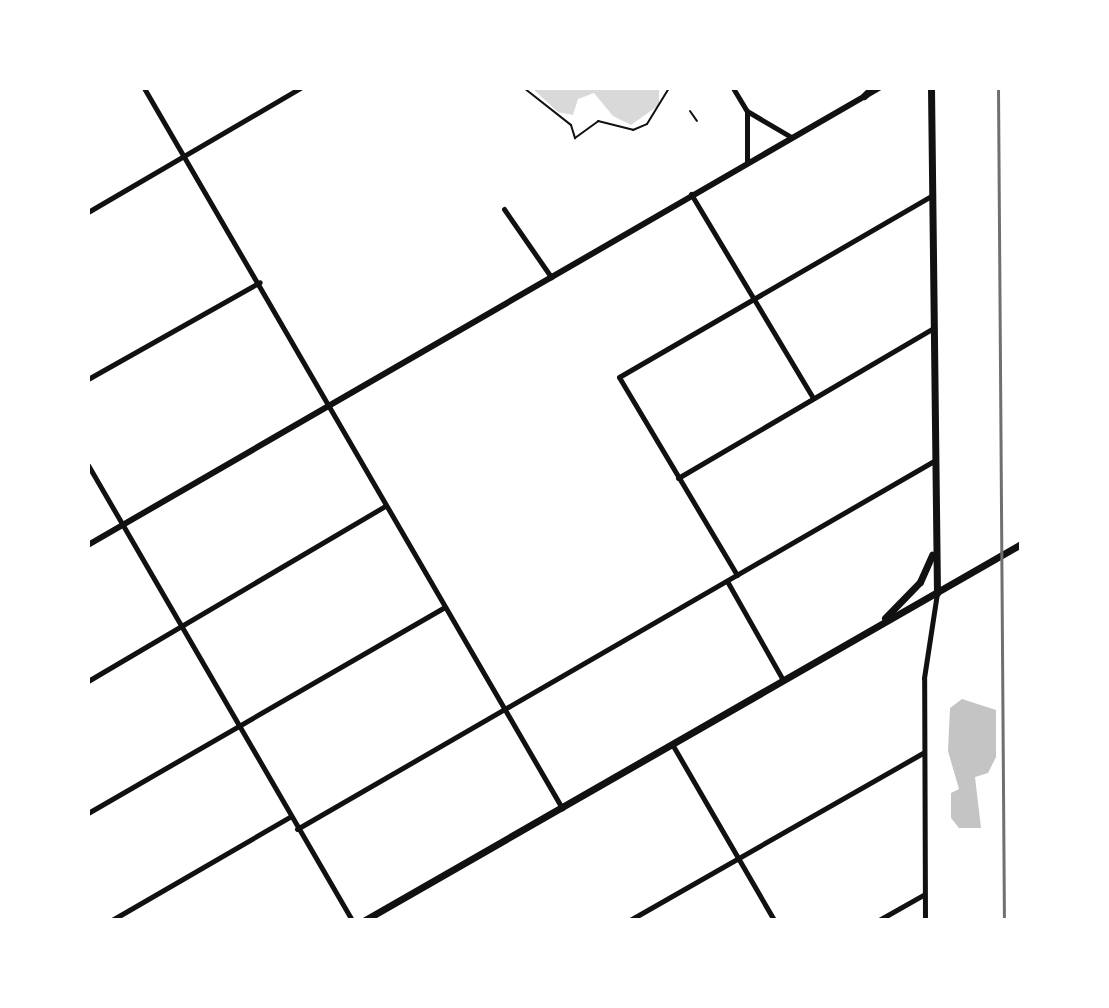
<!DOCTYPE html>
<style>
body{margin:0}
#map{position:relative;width:1109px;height:1008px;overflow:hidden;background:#fff;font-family:Jost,sans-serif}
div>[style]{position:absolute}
.water>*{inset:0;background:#d9d9d9}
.building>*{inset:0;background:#c4c4c4}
.path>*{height:2px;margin:-1px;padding:0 1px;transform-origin:1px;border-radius:1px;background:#111}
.minor>*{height:5px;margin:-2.5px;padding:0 2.5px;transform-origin:2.5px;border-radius:2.5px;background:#111}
.tertiary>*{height:6px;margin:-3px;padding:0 3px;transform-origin:3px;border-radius:3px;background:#111}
.secondary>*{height:7px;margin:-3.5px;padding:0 3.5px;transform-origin:3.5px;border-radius:3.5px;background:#111}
.rail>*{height:3px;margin:-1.5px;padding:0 1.5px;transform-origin:1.5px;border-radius:1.5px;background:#707070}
span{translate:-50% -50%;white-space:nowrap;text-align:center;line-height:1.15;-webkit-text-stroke:8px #fff;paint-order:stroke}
.frame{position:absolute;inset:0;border:90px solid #fff;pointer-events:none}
</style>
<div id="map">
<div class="water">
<i style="clip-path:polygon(532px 88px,659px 88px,659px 105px,631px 125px,613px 116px,594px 93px,578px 99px,573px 115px,558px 112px)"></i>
</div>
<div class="building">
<i style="clip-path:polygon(962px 699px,996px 710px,996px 757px,988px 773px,975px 777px,981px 828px,959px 828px,951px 818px,951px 793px,959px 789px,948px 751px,950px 708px)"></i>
</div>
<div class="path">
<i style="left:524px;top:88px;width:60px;rotate:38.2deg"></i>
<i style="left:571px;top:125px;width:14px;rotate:73deg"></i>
<i style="left:575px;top:138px;width:29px;rotate:-36deg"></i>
<i style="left:598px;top:121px;width:36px;rotate:14deg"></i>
<i style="left:633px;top:130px;width:15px;rotate:-23deg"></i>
<i style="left:647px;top:124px;width:42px;rotate:-58.6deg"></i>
<i style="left:690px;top:111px;width:12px;rotate:55deg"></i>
</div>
<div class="minor">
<i style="left:144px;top:88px;width:833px;rotate:59.86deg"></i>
<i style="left:733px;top:88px;width:27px;rotate:59deg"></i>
<i style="left:747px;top:111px;width:51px;rotate:30.6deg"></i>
<i style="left:747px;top:162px;width:50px;rotate:-90deg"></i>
<i style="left:691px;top:194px;width:238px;rotate:59.1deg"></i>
<i style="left:504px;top:209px;width:83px;rotate:55.3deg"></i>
<i style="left:88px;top:212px;width:246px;rotate:-30.3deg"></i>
<i style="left:88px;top:379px;width:197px;rotate:-29.4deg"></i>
<i style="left:88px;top:465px;width:526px;rotate:59.88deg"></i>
<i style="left:678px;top:478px;width:297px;rotate:-30.4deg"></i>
<i style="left:737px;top:575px;width:230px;rotate:-120.8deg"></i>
<i style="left:619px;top:377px;width:363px;rotate:-30.1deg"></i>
<i style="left:727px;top:581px;width:114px;rotate:60.5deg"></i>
<i style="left:88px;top:681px;width:345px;rotate:-30.5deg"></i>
<i style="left:672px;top:744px;width:203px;rotate:59.9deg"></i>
<i style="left:88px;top:813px;width:412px;rotate:-30deg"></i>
<i style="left:297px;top:829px;width:736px;rotate:-30.02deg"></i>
<i style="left:112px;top:920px;width:206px;rotate:-30.1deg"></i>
<i style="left:630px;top:920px;width:337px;rotate:-29.7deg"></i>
<i style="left:879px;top:920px;width:51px;rotate:-29.6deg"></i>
<i style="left:925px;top:920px;width:242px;rotate:-90.2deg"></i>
<i style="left:924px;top:678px;width:86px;rotate:-81.3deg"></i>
</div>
<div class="tertiary">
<i style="left:88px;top:545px;width:914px;rotate:-30.02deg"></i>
</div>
<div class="secondary">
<i style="left:931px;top:88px;width:505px;rotate:89.32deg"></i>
<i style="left:864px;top:96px;width:11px;rotate:-45deg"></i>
<i style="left:885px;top:618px;width:50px;rotate:-45.8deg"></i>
<i style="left:920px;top:582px;width:30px;rotate:-66deg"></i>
<i style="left:365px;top:920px;width:756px;rotate:-29.82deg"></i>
</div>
<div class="rail">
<i style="left:998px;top:88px;width:832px;rotate:89.59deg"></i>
</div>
<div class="frame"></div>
</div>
